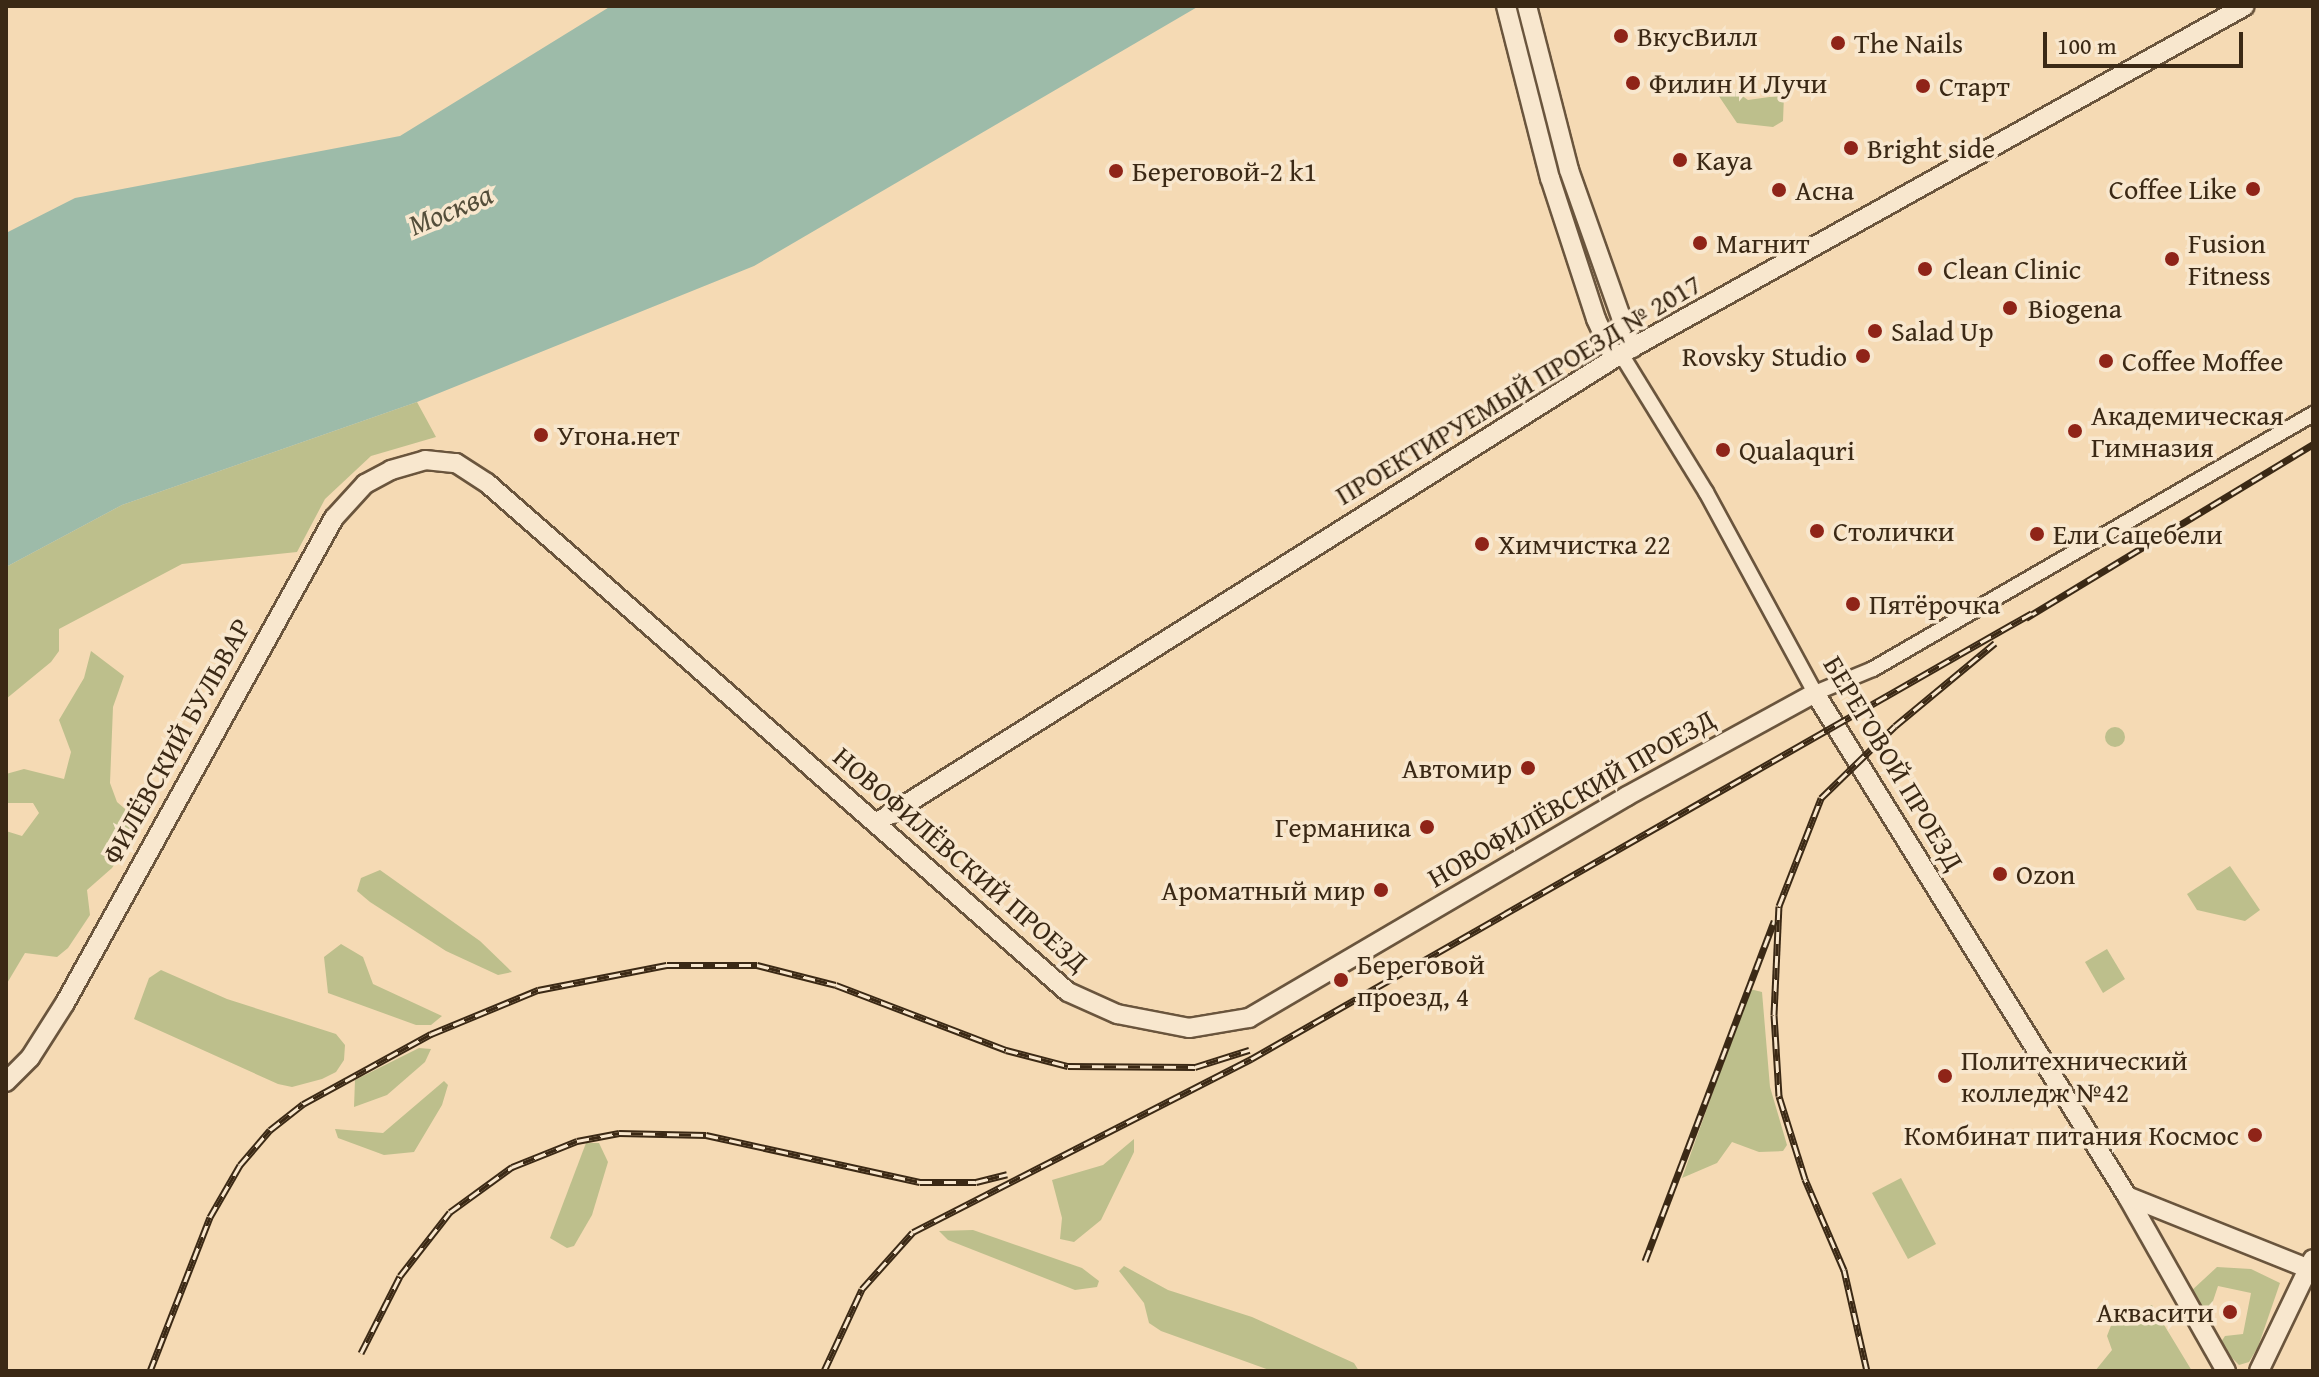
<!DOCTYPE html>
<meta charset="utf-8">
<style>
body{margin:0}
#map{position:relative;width:2319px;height:1377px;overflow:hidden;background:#f5dab4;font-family:"Gentium Book Plus",serif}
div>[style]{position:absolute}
.green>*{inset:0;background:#bdbf8c}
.round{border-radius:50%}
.water>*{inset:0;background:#9dbba9}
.roads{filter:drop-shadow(2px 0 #6a553d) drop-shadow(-2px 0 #6a553d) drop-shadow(0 2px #6a553d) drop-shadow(0 -2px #6a553d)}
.minor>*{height:14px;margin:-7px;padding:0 7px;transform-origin:7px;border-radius:7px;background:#f8e7ce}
.tertiary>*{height:18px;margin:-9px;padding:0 9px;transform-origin:9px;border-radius:9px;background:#f8e7ce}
.rail>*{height:7px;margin-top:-3.5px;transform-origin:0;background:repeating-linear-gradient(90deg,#f8e7ce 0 12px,#3b2915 0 24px);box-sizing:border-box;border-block:2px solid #3b2915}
.dots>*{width:22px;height:22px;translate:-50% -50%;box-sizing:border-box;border:4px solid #f8e7ce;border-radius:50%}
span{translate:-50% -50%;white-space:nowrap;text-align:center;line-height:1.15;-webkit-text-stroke:7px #f8e7ce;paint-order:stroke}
.poi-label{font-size:28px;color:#3b2915}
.left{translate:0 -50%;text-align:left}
.right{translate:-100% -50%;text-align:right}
.street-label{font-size:28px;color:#3b2915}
.water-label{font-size:30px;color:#544e3a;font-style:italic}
.frame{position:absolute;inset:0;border:8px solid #3b2915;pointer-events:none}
.scale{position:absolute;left:2043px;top:32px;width:200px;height:36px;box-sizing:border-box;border:4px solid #3b2915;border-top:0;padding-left:10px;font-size:24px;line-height:28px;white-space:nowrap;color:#3b2915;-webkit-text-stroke:6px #f8e7ce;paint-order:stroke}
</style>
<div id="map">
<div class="green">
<i style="clip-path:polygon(1716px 77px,1748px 100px,1784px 95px,1783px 121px,1773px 127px,1737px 123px,1710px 83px)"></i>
<i style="clip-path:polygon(417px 402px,436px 437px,371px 456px,325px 499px,297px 552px,182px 564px,59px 629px,59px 651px,51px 662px,6px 699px,6px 567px,122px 505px)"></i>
<i style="clip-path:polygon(91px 651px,124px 676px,113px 707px,110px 783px,117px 802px,132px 815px,135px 834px,112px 868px,87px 890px,90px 915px,68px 948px,57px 957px,25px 953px,6px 985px,6px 831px,22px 836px,39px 813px,33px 803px,6px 803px,6px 774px,24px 769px,64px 779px,71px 752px,59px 720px,84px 678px)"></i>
<i class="round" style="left:2105px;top:727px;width:20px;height:20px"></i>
<i style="clip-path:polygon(2230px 866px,2260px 910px,2245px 921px,2197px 910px,2187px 894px)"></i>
<i style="clip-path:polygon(380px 870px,480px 941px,512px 972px,498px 975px,446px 951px,370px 902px,357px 891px,361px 878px)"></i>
<i style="clip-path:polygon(341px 944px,363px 957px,373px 984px,442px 1016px,431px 1025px,416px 1025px,328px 993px,324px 957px)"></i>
<i style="clip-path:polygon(2107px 949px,2125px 979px,2103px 993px,2085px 962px)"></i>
<i style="clip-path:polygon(161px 970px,227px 999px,336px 1034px,345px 1045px,344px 1060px,336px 1072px,322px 1079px,292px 1087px,278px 1084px,134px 1019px,149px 978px)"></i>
<i style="clip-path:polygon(1750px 989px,1762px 992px,1770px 1087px,1787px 1145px,1783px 1151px,1759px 1152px,1732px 1142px,1717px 1163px,1682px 1178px)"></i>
<i style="clip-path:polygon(419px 1048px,431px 1049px,425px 1062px,387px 1095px,354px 1107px,355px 1080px)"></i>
<i style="clip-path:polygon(444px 1081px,448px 1085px,442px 1105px,414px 1152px,384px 1155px,338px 1138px,335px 1129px,383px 1133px)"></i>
<i style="clip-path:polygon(1134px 1139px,1134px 1152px,1101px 1220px,1074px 1242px,1060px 1239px,1062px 1218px,1052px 1180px,1103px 1165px)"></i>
<i style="clip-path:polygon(586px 1143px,599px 1143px,608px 1162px,592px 1215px,574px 1246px,567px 1248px,550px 1238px)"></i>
<i style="clip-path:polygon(1901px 1178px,1936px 1244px,1908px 1259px,1872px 1193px)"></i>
<i style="clip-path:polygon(973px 1230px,1082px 1268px,1099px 1281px,1097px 1287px,1075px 1290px,948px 1240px,939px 1231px)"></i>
<i style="clip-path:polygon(1124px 1266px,1168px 1290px,1252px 1317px,1354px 1363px,1359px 1371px,1272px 1371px,1161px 1331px,1149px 1323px,1144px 1303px,1119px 1271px)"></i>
<i style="clip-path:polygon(2217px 1267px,2251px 1269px,2280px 1283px,2258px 1347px,2249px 1362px,2239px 1365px,2219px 1345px,2225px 1336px,2243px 1334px,2251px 1293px,2218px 1286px,2208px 1316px,2200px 1316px,2190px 1292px)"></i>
<i style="clip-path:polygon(2152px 1305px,2192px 1371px,2095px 1371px,2112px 1350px,2107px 1336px,2112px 1323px)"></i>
</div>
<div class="water">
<i style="clip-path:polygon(611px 6px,1199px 6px,754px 266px,417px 402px,122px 505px,6px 567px,6px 233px,75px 198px,400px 136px)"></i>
</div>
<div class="roads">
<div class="minor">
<i style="left:1621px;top:354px;width:162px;rotate:58.4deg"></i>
<i style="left:1706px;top:492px;width:229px;rotate:61.5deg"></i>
<i style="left:1815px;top:693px;width:63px;rotate:-22.5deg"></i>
<i style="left:1873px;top:669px;width:509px;rotate:-30.09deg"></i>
</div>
<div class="tertiary">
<i style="left:1506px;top:6px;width:178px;rotate:75.7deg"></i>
<i style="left:1550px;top:178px;width:148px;rotate:71.9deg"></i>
<i style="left:1596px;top:319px;width:43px;rotate:65.2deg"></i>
<i style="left:1527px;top:6px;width:169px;rotate:75.6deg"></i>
<i style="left:1569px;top:170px;width:189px;rotate:70.5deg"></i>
<i style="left:876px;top:823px;width:880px;rotate:-32.19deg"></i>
<i style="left:1621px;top:354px;width:714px;rotate:-29.15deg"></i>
<i style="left:6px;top:1082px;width:34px;rotate:-45deg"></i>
<i style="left:30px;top:1058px;width:65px;rotate:-57.5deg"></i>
<i style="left:65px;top:1003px;width:555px;rotate:-60.99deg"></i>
<i style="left:334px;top:518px;width:46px;rotate:-47.6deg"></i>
<i style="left:365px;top:484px;width:30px;rotate:-28deg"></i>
<i style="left:391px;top:470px;width:35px;rotate:-16deg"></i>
<i style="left:425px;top:460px;width:31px;rotate:6deg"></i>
<i style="left:456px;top:463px;width:37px;rotate:33deg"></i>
<i style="left:487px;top:483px;width:772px;rotate:41.22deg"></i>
<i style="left:1068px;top:992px;width:54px;rotate:24.2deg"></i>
<i style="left:1117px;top:1014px;width:73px;rotate:11deg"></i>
<i style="left:1189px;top:1028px;width:61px;rotate:-9.5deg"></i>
<i style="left:1249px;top:1018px;width:438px;rotate:-30.4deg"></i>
<i style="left:1627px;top:796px;width:214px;rotate:-28.7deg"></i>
<i style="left:1815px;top:693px;width:592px;rotate:58.19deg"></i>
<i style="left:2127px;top:1196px;width:201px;rotate:60.5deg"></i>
<i style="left:2127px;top:1196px;width:194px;rotate:21.8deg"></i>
<i style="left:2259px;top:1371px;width:124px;rotate:-64.3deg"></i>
</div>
</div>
<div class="rail">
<i style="left:2026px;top:618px;width:336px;rotate:-31.2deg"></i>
<i style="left:1645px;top:1261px;width:364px;rotate:-69.2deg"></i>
<i style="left:361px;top:1353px;width:86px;rotate:-63.1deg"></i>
<i style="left:400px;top:1276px;width:81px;rotate:-52deg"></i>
<i style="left:450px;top:1212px;width:77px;rotate:-36deg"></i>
<i style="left:512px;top:1167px;width:70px;rotate:-21.8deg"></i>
<i style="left:577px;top:1141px;width:43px;rotate:-10.8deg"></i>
<i style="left:619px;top:1133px;width:87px;rotate:1.3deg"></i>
<i style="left:706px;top:1135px;width:219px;rotate:12.4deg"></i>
<i style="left:920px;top:1182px;width:56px"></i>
<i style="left:976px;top:1182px;width:32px;rotate:-14deg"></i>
<i style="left:150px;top:1371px;width:165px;rotate:-68.7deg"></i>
<i style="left:210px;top:1217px;width:60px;rotate:-60deg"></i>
<i style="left:240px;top:1165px;width:46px;rotate:-49.4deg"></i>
<i style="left:270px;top:1130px;width:42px;rotate:-38.2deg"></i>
<i style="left:303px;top:1104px;width:146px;rotate:-28.7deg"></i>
<i style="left:431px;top:1034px;width:116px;rotate:-22.4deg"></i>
<i style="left:538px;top:990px;width:131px;rotate:-11deg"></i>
<i style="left:667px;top:965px;width:90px"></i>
<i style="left:757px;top:965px;width:81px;rotate:14.2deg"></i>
<i style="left:836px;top:985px;width:182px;rotate:20.9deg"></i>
<i style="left:1006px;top:1050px;width:64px;rotate:14.5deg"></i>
<i style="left:1068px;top:1066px;width:127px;rotate:0.5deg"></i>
<i style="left:1195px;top:1067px;width:57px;rotate:-17.5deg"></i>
<i style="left:824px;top:1371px;width:90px;rotate:-65.1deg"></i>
<i style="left:862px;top:1289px;width:76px;rotate:-48.2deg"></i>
<i style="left:913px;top:1232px;width:380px;rotate:-27.1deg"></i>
<i style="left:1251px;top:1059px;width:899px;rotate:-29.73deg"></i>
<i style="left:1867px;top:1371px;width:104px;rotate:-102.8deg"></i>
<i style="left:1844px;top:1270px;width:99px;rotate:-113.2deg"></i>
<i style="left:1805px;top:1179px;width:87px;rotate:-107.4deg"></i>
<i style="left:1779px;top:1096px;width:81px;rotate:-93.5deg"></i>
<i style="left:1774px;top:1015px;width:109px;rotate:-87.4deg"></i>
<i style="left:1779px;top:906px;width:116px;rotate:-68.7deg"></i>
<i style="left:1821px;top:798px;width:103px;rotate:-44.2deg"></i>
<i style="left:1895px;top:726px;width:130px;rotate:-39.7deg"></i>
</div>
<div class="dots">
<i style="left:1621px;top:36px;background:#8f2418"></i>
<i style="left:1838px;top:43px;background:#8f2418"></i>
<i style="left:1633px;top:83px;background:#8f2418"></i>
<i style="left:1923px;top:86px;background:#8f2418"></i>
<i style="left:1851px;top:148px;background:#8f2418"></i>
<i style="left:1680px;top:160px;background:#8f2418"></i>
<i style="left:1116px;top:171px;background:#8f2418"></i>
<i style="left:2253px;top:189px;background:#8f2418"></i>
<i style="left:1779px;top:190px;background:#8f2418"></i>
<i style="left:1700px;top:243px;background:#8f2418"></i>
<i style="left:2172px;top:259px;background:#8f2418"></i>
<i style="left:1925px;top:269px;background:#8f2418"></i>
<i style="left:2010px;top:308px;background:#8f2418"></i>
<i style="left:1875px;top:331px;background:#8f2418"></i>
<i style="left:1863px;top:356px;background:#8f2418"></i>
<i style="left:2106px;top:361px;background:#8f2418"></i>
<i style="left:2075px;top:431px;background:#8f2418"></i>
<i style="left:541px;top:435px;background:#8f2418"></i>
<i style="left:1723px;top:450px;background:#8f2418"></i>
<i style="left:1817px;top:531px;background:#8f2418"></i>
<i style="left:2037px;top:534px;background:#8f2418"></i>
<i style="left:1482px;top:544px;background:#8f2418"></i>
<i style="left:1853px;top:604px;background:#8f2418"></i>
<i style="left:1528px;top:768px;background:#8f2418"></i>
<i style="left:1427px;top:827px;background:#8f2418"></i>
<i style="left:2000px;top:874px;background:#8f2418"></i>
<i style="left:1381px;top:890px;background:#8f2418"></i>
<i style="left:1341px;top:980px;background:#8f2418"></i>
<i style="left:1945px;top:1076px;background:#8f2418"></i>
<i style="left:2255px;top:1135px;background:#8f2418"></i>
<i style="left:2230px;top:1312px;background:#8f2418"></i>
</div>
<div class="poi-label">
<span class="left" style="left:1637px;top:36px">ВкусВилл</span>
<span class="left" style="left:1854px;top:43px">The Nails</span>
<span class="left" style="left:1649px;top:83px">Филин И Лучи</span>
<span class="left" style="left:1939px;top:86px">Старт</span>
<span class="left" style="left:1867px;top:148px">Bright side</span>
<span class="left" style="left:1696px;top:160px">Kaya</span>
<span class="left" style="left:1132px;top:171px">Береговой-2 k1</span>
<span class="right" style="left:2237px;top:189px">Coffee Like</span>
<span class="left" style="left:1795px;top:190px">Асна</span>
<span class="left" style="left:1716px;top:243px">Магнит</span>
<span class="left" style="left:2188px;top:259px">Fusion<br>Fitness</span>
<span class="left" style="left:1943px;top:269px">Clean Clinic</span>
<span class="left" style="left:2028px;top:308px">Biogena</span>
<span class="left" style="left:1891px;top:331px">Salad Up</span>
<span class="right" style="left:1847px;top:356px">Rovsky Studio</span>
<span class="left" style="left:2122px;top:361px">Coffee Moffee</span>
<span class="left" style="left:2091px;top:431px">Академическая<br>Гимназия</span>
<span class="left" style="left:557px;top:435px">Угона.нет</span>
<span class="left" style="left:1739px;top:450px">Qualaquri</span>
<span class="left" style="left:1833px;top:531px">Столички</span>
<span class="left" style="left:2053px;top:534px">Ели Сацебели</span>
<span class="left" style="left:1498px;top:544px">Химчистка 22</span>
<span class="left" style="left:1869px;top:604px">Пятёрочка</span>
<span class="right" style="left:1512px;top:768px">Автомир</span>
<span class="right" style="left:1411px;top:827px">Германика</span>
<span class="left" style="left:2016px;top:874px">Ozon</span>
<span class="right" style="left:1365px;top:890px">Ароматный мир</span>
<span class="left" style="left:1357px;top:980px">Береговой<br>проезд, 4</span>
<span class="left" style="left:1961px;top:1076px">Политехнический<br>колледж №42</span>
<span class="right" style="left:2239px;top:1135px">Комбинат питания Космос</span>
<span class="right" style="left:2214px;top:1312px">Аквасити</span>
</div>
<div class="street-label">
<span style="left:1518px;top:389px;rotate:-31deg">ПРОЕКТИРУЕМЫЙ ПРОЕЗД № 2017</span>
<span style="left:176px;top:741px;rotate:-61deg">ФИЛЁВСКИЙ БУЛЬВАР</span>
<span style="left:1894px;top:763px;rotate:59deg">БЕРЕГОВОЙ ПРОЕЗД</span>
<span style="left:1571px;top:798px;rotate:-30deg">НОВОФИЛЁВСКИЙ ПРОЕЗД</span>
<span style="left:961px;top:859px;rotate:41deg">НОВОФИЛЁВСКИЙ ПРОЕЗД</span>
</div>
<div class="water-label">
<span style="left:450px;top:209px;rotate:-23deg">Москва</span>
</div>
<div class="frame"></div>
<div class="scale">100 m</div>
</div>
